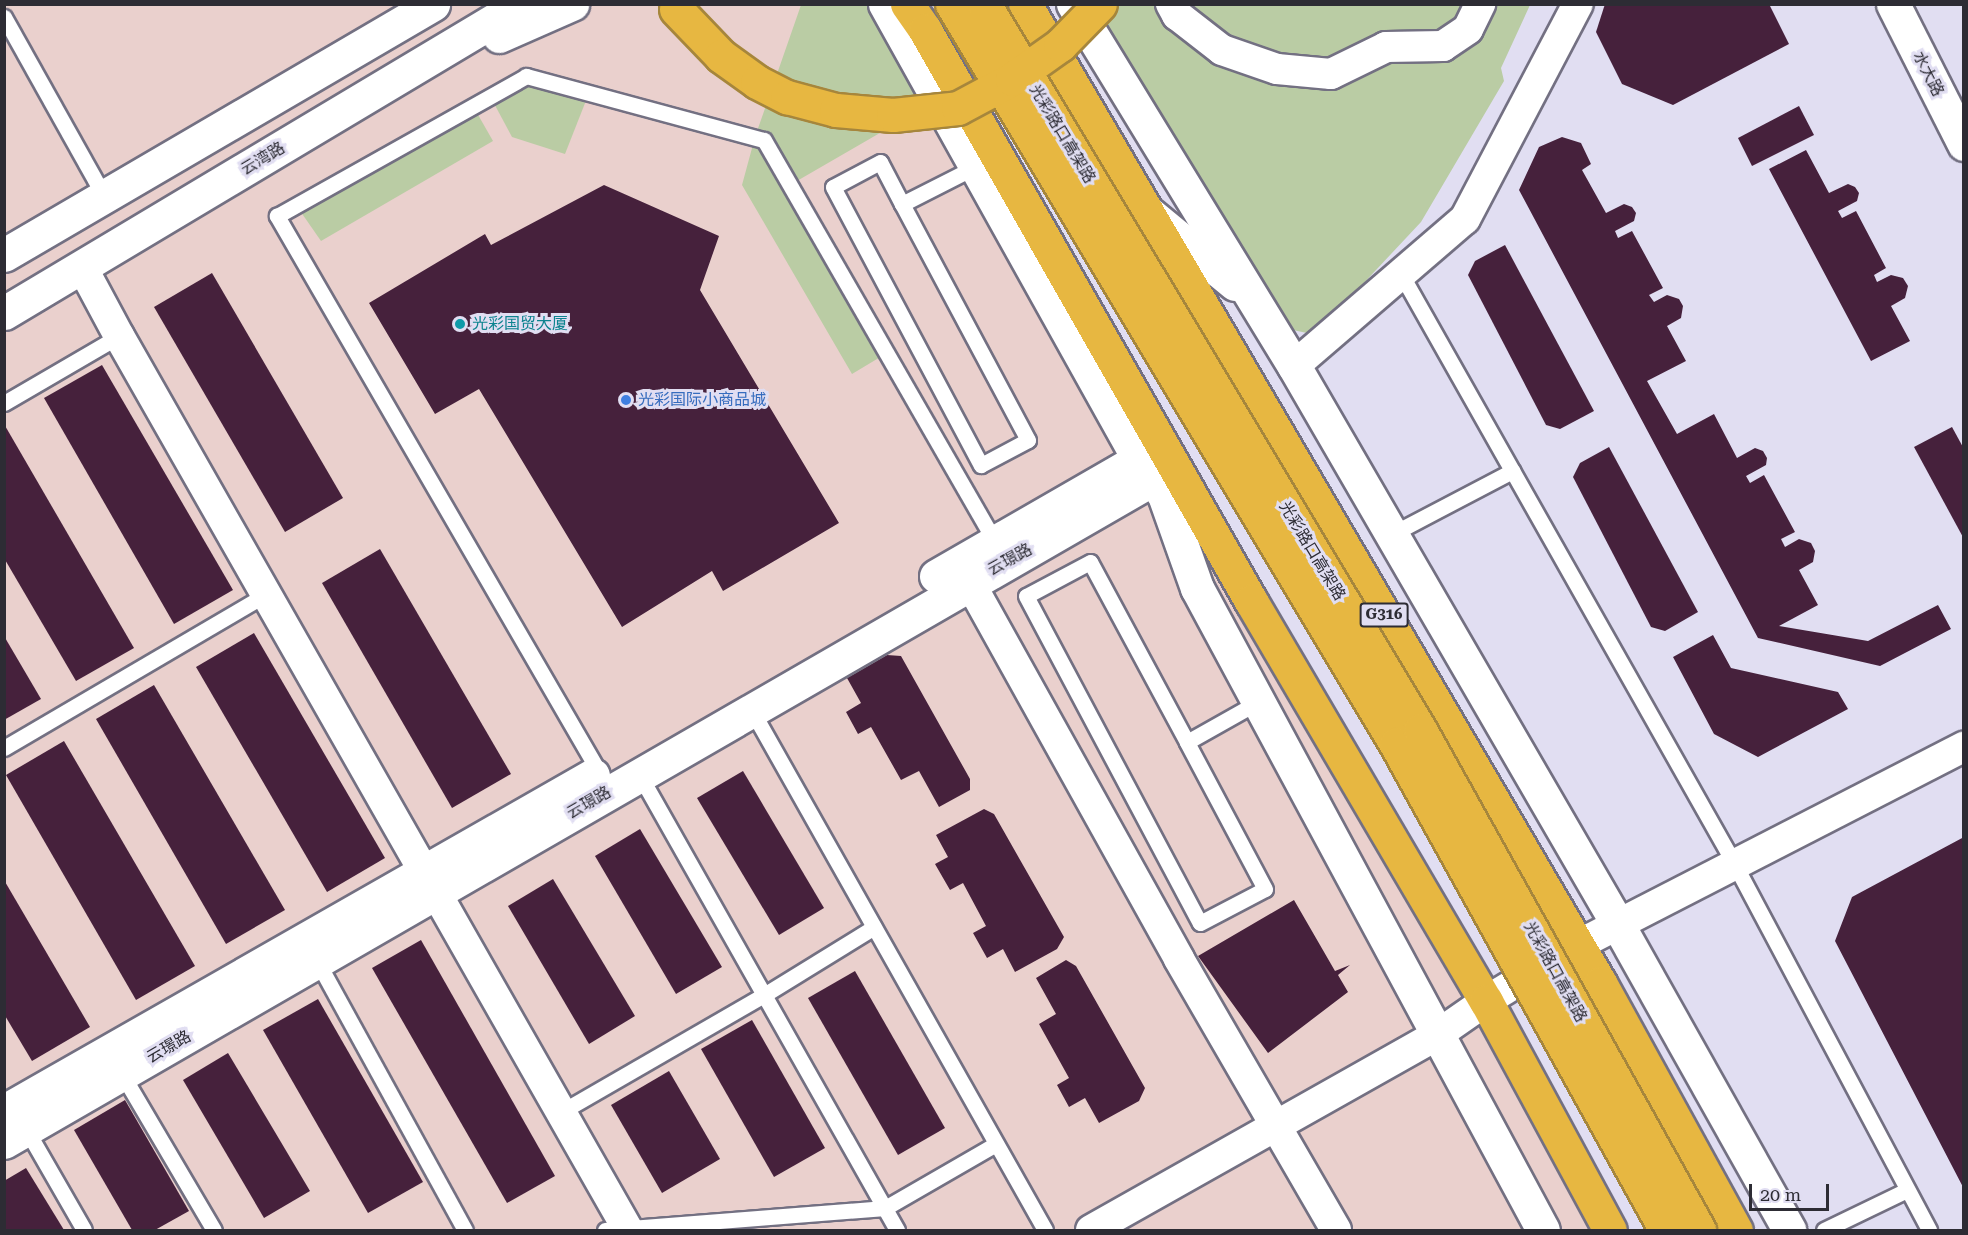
<!DOCTYPE html>
<meta charset="utf-8">
<style>
body{margin:0}
#map{position:relative;width:1968px;height:1235px;overflow:hidden;background:#e1def2;font-family:"Roboto Serif","Noto Sans SC",serif}
div>[style]{position:absolute}
.commercial>*{inset:0;background:#ead0cd}
.green>*{inset:0;background:#bacca4}
.building>*{inset:0;background:#46213c}
.roads{filter:drop-shadow(2px 0 #737082) drop-shadow(-2px 0 #737082) drop-shadow(0 2px #737082) drop-shadow(0 -2px #737082)}
.lane>*{height:15px;margin:-7.5px;padding:0 7.5px;transform-origin:7.5px;border-radius:7.5px;background:#fff}
.street>*{height:30px;margin:-15px;padding:0 15px;transform-origin:15px;border-radius:15px;background:#fff}
.secondary>*{height:33px;margin:-16.5px;padding:0 16.5px;transform-origin:16.5px;border-radius:16.5px;background:#fff}
.highway>*{height:33px;margin:-16.5px;padding:0 16.5px;transform-origin:16.5px;border-radius:16.5px;background:#e7b741}
.bridges{filter:drop-shadow(2px 0 #a6863c) drop-shadow(-2px 0 #a6863c) drop-shadow(0 2px #a6863c) drop-shadow(0 -2px #a6863c)}
.highway-bridge>*{height:33px;margin:-16.5px;padding:0 16.5px;transform-origin:16.5px;border-radius:16.5px;background:#e7b741}
.dots>*{width:16px;height:16px;translate:-50% -50%;box-sizing:border-box;border:3px solid #e1def2;border-radius:50%}
span{translate:-50% -50%;white-space:nowrap;text-align:center;line-height:1.15;-webkit-text-stroke:6px #e1def2;paint-order:stroke}
.shield-label span{padding:2px 4px;background:#e1def2;border:2px solid;border-radius:4px;-webkit-text-stroke-width:0}
.shield-label{font-size:15px;color:#2d2c34;font-weight:700}
.street-label{font-size:16px;color:#2d2c34}
.culture-label{font-size:16px;color:#0d838f}
.left{translate:0 -50%;text-align:left}
.shop-label{font-size:16px;color:#366cbe}
.frame{position:absolute;inset:0;border:6px solid #2d2c34;pointer-events:none}
.scale{position:absolute;left:1749px;top:1184px;width:80px;height:27px;box-sizing:border-box;border:3px solid #2d2c34;border-top:0;padding-left:8px;font-size:18px;line-height:21px;white-space:nowrap;color:#2d2c34;-webkit-text-stroke:4px #e1def2;paint-order:stroke}
</style>
<div id="map">
<div class="commercial">
<i style="clip-path:polygon(5px 4px,907px 5px,1610px 1230px,5px 1230px)"></i>
</div>
<div class="green">
<i style="clip-path:polygon(801px 5px,875px 5px,930px 104px,790px 185px,887px 353px,852px 374px,742px 185px,755px 137px)"></i>
<i style="clip-path:polygon(1089px 5px,1530px 5px,1501px 68px,1504px 81px,1421px 222px,1332px 317px,1307px 333px,1288px 329px)"></i>
<i style="clip-path:polygon(526px 76px,589px 93px,565px 154px,512px 137px,490px 96px)"></i>
<i style="clip-path:polygon(473px 106px,493px 141px,321px 241px,296px 205px)"></i>
</div>
<div class="building">
<i style="clip-path:polygon(1605px 4px,1769px 4px,1789px 44px,1673px 105px,1622px 84px,1596px 32px)"></i>
<i style="clip-path:polygon(1799px 106px,1814px 135px,1752px 166px,1738px 138px)"></i>
<i style="clip-path:polygon(1562px 137px,1581px 143px,1591px 164px,1582px 170px,1606px 213px,1624px 204px,1632px 207px,1636px 213px,1634px 221px,1615px 231px,1618px 238px,1632px 231px,1663px 288px,1649px 295px,1654px 302px,1667px 295px,1679px 299px,1683px 306px,1681px 318px,1667px 326px,1686px 361px,1647px 381px,1677px 434px,1714px 414px,1737px 458px,1755px 448px,1763px 451px,1767px 458px,1766px 465px,1746px 476px,1750px 483px,1764px 475px,1795px 532px,1781px 539px,1785px 547px,1799px 539px,1811px 543px,1815px 551px,1813px 562px,1799px 570px,1818px 605px,1779px 626px,1868px 641px,1938px 605px,1951px 629px,1880px 666px,1758px 638px,1519px 190px,1539px 147px)"></i>
<i style="clip-path:polygon(1806px 150px,1829px 193px,1848px 184px,1855px 187px,1859px 193px,1857px 201px,1838px 211px,1842px 218px,1856px 211px,1886px 268px,1874px 275px,1877px 282px,1891px 275px,1903px 278px,1908px 286px,1905px 298px,1891px 306px,1910px 341px,1871px 361px,1769px 169px)"></i>
<i style="clip-path:polygon(604px 185px,719px 236px,700px 290px,839px 523px,723px 591px,712px 571px,622px 627px,479px 389px,435px 414px,369px 303px,485px 234px,491px 245px)"></i>
<i style="clip-path:polygon(1505px 245px,1594px 411px,1560px 429px,1546px 425px,1468px 275px,1475px 261px)"></i>
<i style="clip-path:polygon(212px 273px,343px 498px,285px 532px,154px 307px)"></i>
<i style="clip-path:polygon(102px 365px,233px 590px,174px 624px,44px 398px)"></i>
<i style="clip-path:polygon(4px 424px,134px 648px,76px 681px,4px 558px)"></i>
<i style="clip-path:polygon(1952px 427px,1964px 449px,1964px 539px,1914px 447px)"></i>
<i style="clip-path:polygon(1609px 447px,1698px 612px,1665px 631px,1651px 627px,1573px 477px,1580px 463px)"></i>
<i style="clip-path:polygon(380px 549px,511px 774px,452px 808px,322px 583px)"></i>
<i style="clip-path:polygon(254px 633px,385px 858px,327px 892px,196px 667px)"></i>
<i style="clip-path:polygon(1713px 635px,1731px 668px,1838px 692px,1848px 709px,1758px 757px,1714px 734px,1673px 657px)"></i>
<i style="clip-path:polygon(4px 636px,41px 699px,4px 720px)"></i>
<i style="clip-path:polygon(887px 655px,901px 656px,970px 779px,970px 790px,939px 807px,919px 771px,901px 780px,871px 727px,858px 734px,846px 712px,861px 703px,847px 678px)"></i>
<i style="clip-path:polygon(154px 685px,285px 910px,226px 944px,96px 719px)"></i>
<i style="clip-path:polygon(64px 741px,195px 966px,136px 1000px,6px 775px)"></i>
<i style="clip-path:polygon(743px 771px,824px 908px,779px 935px,697px 798px)"></i>
<i style="clip-path:polygon(984px 809px,994px 814px,1064px 937px,1057px 949px,1015px 972px,1003px 949px,987px 958px,973px 933px,986px 926px,963px 883px,950px 890px,935px 864px,948px 857px,936px 835px)"></i>
<i style="clip-path:polygon(640px 829px,722px 967px,676px 994px,595px 856px)"></i>
<i style="clip-path:polygon(1964px 837px,1963px 890px,1964px 1189px,1835px 941px,1852px 897px)"></i>
<i style="clip-path:polygon(553px 879px,635px 1016px,589px 1044px,508px 906px)"></i>
<i style="clip-path:polygon(4px 880px,90px 1027px,32px 1061px,4px 1014px)"></i>
<i style="clip-path:polygon(1294px 900px,1335px 971px,1350px 965px,1338px 975px,1348px 992px,1268px 1053px,1198px 956px)"></i>
<i style="clip-path:polygon(421px 940px,555px 1176px,507px 1203px,372px 968px)"></i>
<i style="clip-path:polygon(1066px 960px,1076px 966px,1145px 1088px,1139px 1101px,1099px 1123px,1085px 1098px,1069px 1107px,1057px 1085px,1069px 1078px,1039px 1024px,1056px 1014px,1036px 978px)"></i>
<i style="clip-path:polygon(855px 971px,945px 1128px,898px 1155px,808px 998px)"></i>
<i style="clip-path:polygon(318px 999px,423px 1182px,368px 1213px,263px 1030px)"></i>
<i style="clip-path:polygon(752px 1020px,825px 1148px,774px 1177px,701px 1049px)"></i>
<i style="clip-path:polygon(228px 1053px,310px 1191px,264px 1218px,183px 1080px)"></i>
<i style="clip-path:polygon(669px 1071px,720px 1159px,662px 1193px,611px 1105px)"></i>
<i style="clip-path:polygon(125px 1100px,189px 1211px,155px 1230px,132px 1230px,74px 1130px)"></i>
<i style="clip-path:polygon(26px 1168px,64px 1230px,4px 1230px,4px 1181px)"></i>
</div>
<div class="roads">
<div class="lane">
<i style="left:4px;top:17px;width:205px;rotate:60.8deg"></i>
<i style="left:902px;top:204px;width:47px;rotate:-117.6deg"></i>
<i style="left:880px;top:162px;width:53px;rotate:152deg"></i>
<i style="left:833px;top:187px;width:315px;rotate:62deg"></i>
<i style="left:981px;top:465px;width:53px;rotate:-28deg"></i>
<i style="left:1028px;top:440px;width:268px;rotate:-118.1deg"></i>
<i style="left:902px;top:204px;width:82px;rotate:-26.9deg"></i>
<i style="left:1401px;top:274px;width:677px;rotate:60.52deg"></i>
<i style="left:1734px;top:863px;width:416px;rotate:62deg"></i>
<i style="left:4px;top:403px;width:133px;rotate:-30.2deg"></i>
<i style="left:1392px;top:534px;width:136px;rotate:-27.7deg"></i>
<i style="left:751px;top:709px;width:598px;rotate:60.56deg"></i>
<i style="left:1187px;top:742px;width:204px;rotate:-118.3deg"></i>
<i style="left:1090px;top:562px;width:72px;rotate:152deg"></i>
<i style="left:1026px;top:596px;width:370px;rotate:62deg"></i>
<i style="left:1200px;top:923px;width:73px;rotate:-27.6deg"></i>
<i style="left:1265px;top:889px;width:166px;rotate:-118deg"></i>
<i style="left:1187px;top:742px;width:81px;rotate:-29.4deg"></i>
<i style="left:4px;top:748px;width:304px;rotate:-30.4deg"></i>
<i style="left:599px;top:772px;width:643px;rotate:-120.08deg"></i>
<i style="left:277px;top:216px;width:286px;rotate:-29.3deg"></i>
<i style="left:526px;top:76px;width:246px;rotate:15.1deg"></i>
<i style="left:764px;top:140px;width:464px;rotate:60.1deg"></i>
<i style="left:639px;top:774px;width:524px;rotate:60.5deg"></i>
<i style="left:317px;top:961px;width:307px;rotate:61.2deg"></i>
<i style="left:122px;top:1074px;width:181px;rotate:59.5deg"></i>
<i style="left:561px;top:1112px;width:234px;rotate:-30deg"></i>
<i style="left:764px;top:995px;width:129px;rotate:-31.7deg"></i>
<i style="left:26px;top:1129px;width:116px;rotate:60.1deg"></i>
<i style="left:605px;top:1230px;width:281px;rotate:-4.5deg"></i>
<i style="left:885px;top:1208px;width:128px;rotate:-30deg"></i>
<i style="left:1824px;top:1230px;width:92px;rotate:-25.7deg"></i>
</div>
<div class="street">
<i style="left:1171px;top:4px;width:13px;rotate:61deg"></i>
<i style="left:1177px;top:15px;width:57px;rotate:37.9deg"></i>
<i style="left:1222px;top:50px;width:58px;rotate:19.1deg"></i>
<i style="left:1277px;top:69px;width:54px;rotate:5.3deg"></i>
<i style="left:1331px;top:74px;width:61px;rotate:-26.1deg"></i>
<i style="left:1386px;top:47px;width:57px;rotate:-1deg"></i>
<i style="left:1443px;top:46px;width:30px;rotate:-34deg"></i>
<i style="left:1468px;top:29px;width:28px;rotate:-64deg"></i>
<i style="left:82px;top:267px;width:78px;rotate:61.8deg"></i>
<i style="left:119px;top:336px;width:1029px;rotate:60.34deg"></i>
<i style="left:1294px;top:366px;width:225px;rotate:-40.7deg"></i>
<i style="left:1465px;top:219px;width:243px;rotate:-62.3deg"></i>
<i style="left:970px;top:583px;width:430px;rotate:60.9deg"></i>
<i style="left:1179px;top:959px;width:313px;rotate:59.9deg"></i>
<i style="left:1091px;top:1230px;width:397px;rotate:-29.4deg"></i>
<i style="left:1437px;top:1035px;width:60px;rotate:-34.8deg"></i>
<i style="left:1486px;top:1001px;width:108px;rotate:-31.3deg"></i>
<i style="left:1578px;top:945px;width:434px;rotate:-27.2deg"></i>
</div>
<div class="secondary">
<i style="left:885px;top:4px;width:520px;rotate:60.87deg"></i>
<i style="left:1138px;top:458px;width:45px;rotate:54.9deg"></i>
<i style="left:1164px;top:495px;width:99px;rotate:70.5deg"></i>
<i style="left:1197px;top:588px;width:729px;rotate:61.68deg"></i>
<i style="left:1073px;top:4px;width:424px;rotate:58.6deg"></i>
<i style="left:1294px;top:366px;width:644px;rotate:59.89deg"></i>
<i style="left:1617px;top:923px;width:352px;rotate:60.7deg"></i>
<i style="left:1893px;top:4px;width:157px;rotate:63.1deg"></i>
<i style="left:499px;top:36px;width:80px;rotate:-23.7deg"></i>
<i style="left:1150px;top:214px;width:110px;rotate:39.5deg"></i>
<i style="left:4px;top:255px;width:497px;rotate:-30.3deg"></i>
<i style="left:4px;top:313px;width:602px;rotate:-30.87deg"></i>
<i style="left:936px;top:576px;width:257px;rotate:-29.9deg"></i>
<i style="left:4px;top:1111px;width:678px;rotate:-29.7deg"></i>
<i style="left:4px;top:1142px;width:1349px;rotate:-29.99deg"></i>
</div>
<div class="highway">
<i style="left:907px;top:4px;width:32px;rotate:55deg"></i>
<i style="left:925px;top:30px;width:658px;rotate:60.28deg"></i>
<i style="left:1251px;top:601px;width:464px;rotate:59.6deg"></i>
<i style="left:1486px;top:1001px;width:260px;rotate:61.6deg"></i>
<i style="left:1025px;top:4px;width:1135px;rotate:59.57deg"></i>
<i style="left:1600px;top:983px;width:282px;rotate:61.2deg"></i>
</div>
</div>
<div class="bridges">
<div class="highway-bridge">
<i style="left:952px;top:4px;width:863px;rotate:59.04deg"></i>
<i style="left:1396px;top:744px;width:556px;rotate:60.95deg"></i>
<i style="left:984px;top:4px;width:847px;rotate:59.01deg"></i>
<i style="left:1420px;top:730px;width:573px;rotate:60.84deg"></i>
<i style="left:676px;top:9px;width:65px;rotate:46.2deg"></i>
<i style="left:721px;top:56px;width:44px;rotate:35.8deg"></i>
<i style="left:757px;top:82px;width:34px;rotate:27deg"></i>
<i style="left:787px;top:97px;width:51px;rotate:14.9deg"></i>
<i style="left:836px;top:110px;width:57px;rotate:5deg"></i>
<i style="left:893px;top:115px;width:65px;rotate:-6.1deg"></i>
<i style="left:958px;top:108px;width:61px;rotate:-28.2deg"></i>
<i style="left:1012px;top:79px;width:59px;rotate:-35.3deg"></i>
<i style="left:1060px;top:45px;width:57px;rotate:-45.7deg"></i>
</div>
</div>
<div class="dots">
<i style="left:460px;top:324px;background:#0f9aa8"></i>
<i style="left:626px;top:400px;background:#3f7fe0"></i>
</div>
<div class="shield-label">
<span style="left:1384px;top:615px">G316</span>
</div>
<div class="street-label">
<span style="left:1928px;top:74px;rotate:63deg">水大路</span>
<span style="left:1062px;top:134px;rotate:59deg">光彩路口高架路</span>
<span style="left:263px;top:159px;rotate:-31deg">云湾路</span>
<span style="left:1312px;top:551px;rotate:59deg">光彩路口高架路</span>
<span style="left:1010px;top:560px;rotate:-29deg">云璟路</span>
<span style="left:589px;top:803px;rotate:-30deg">云璟路</span>
<span style="left:1555px;top:972px;rotate:61deg">光彩路口高架路</span>
<span style="left:169px;top:1047px;rotate:-30deg">云璟路</span>
</div>
<div class="culture-label">
<span class="left" style="left:472px;top:324px">光彩国贸大厦</span>
</div>
<div class="shop-label">
<span class="left" style="left:638px;top:400px">光彩国际小商品城</span>
</div>
<div class="frame"></div>
<div class="scale">20 m</div>
</div>
